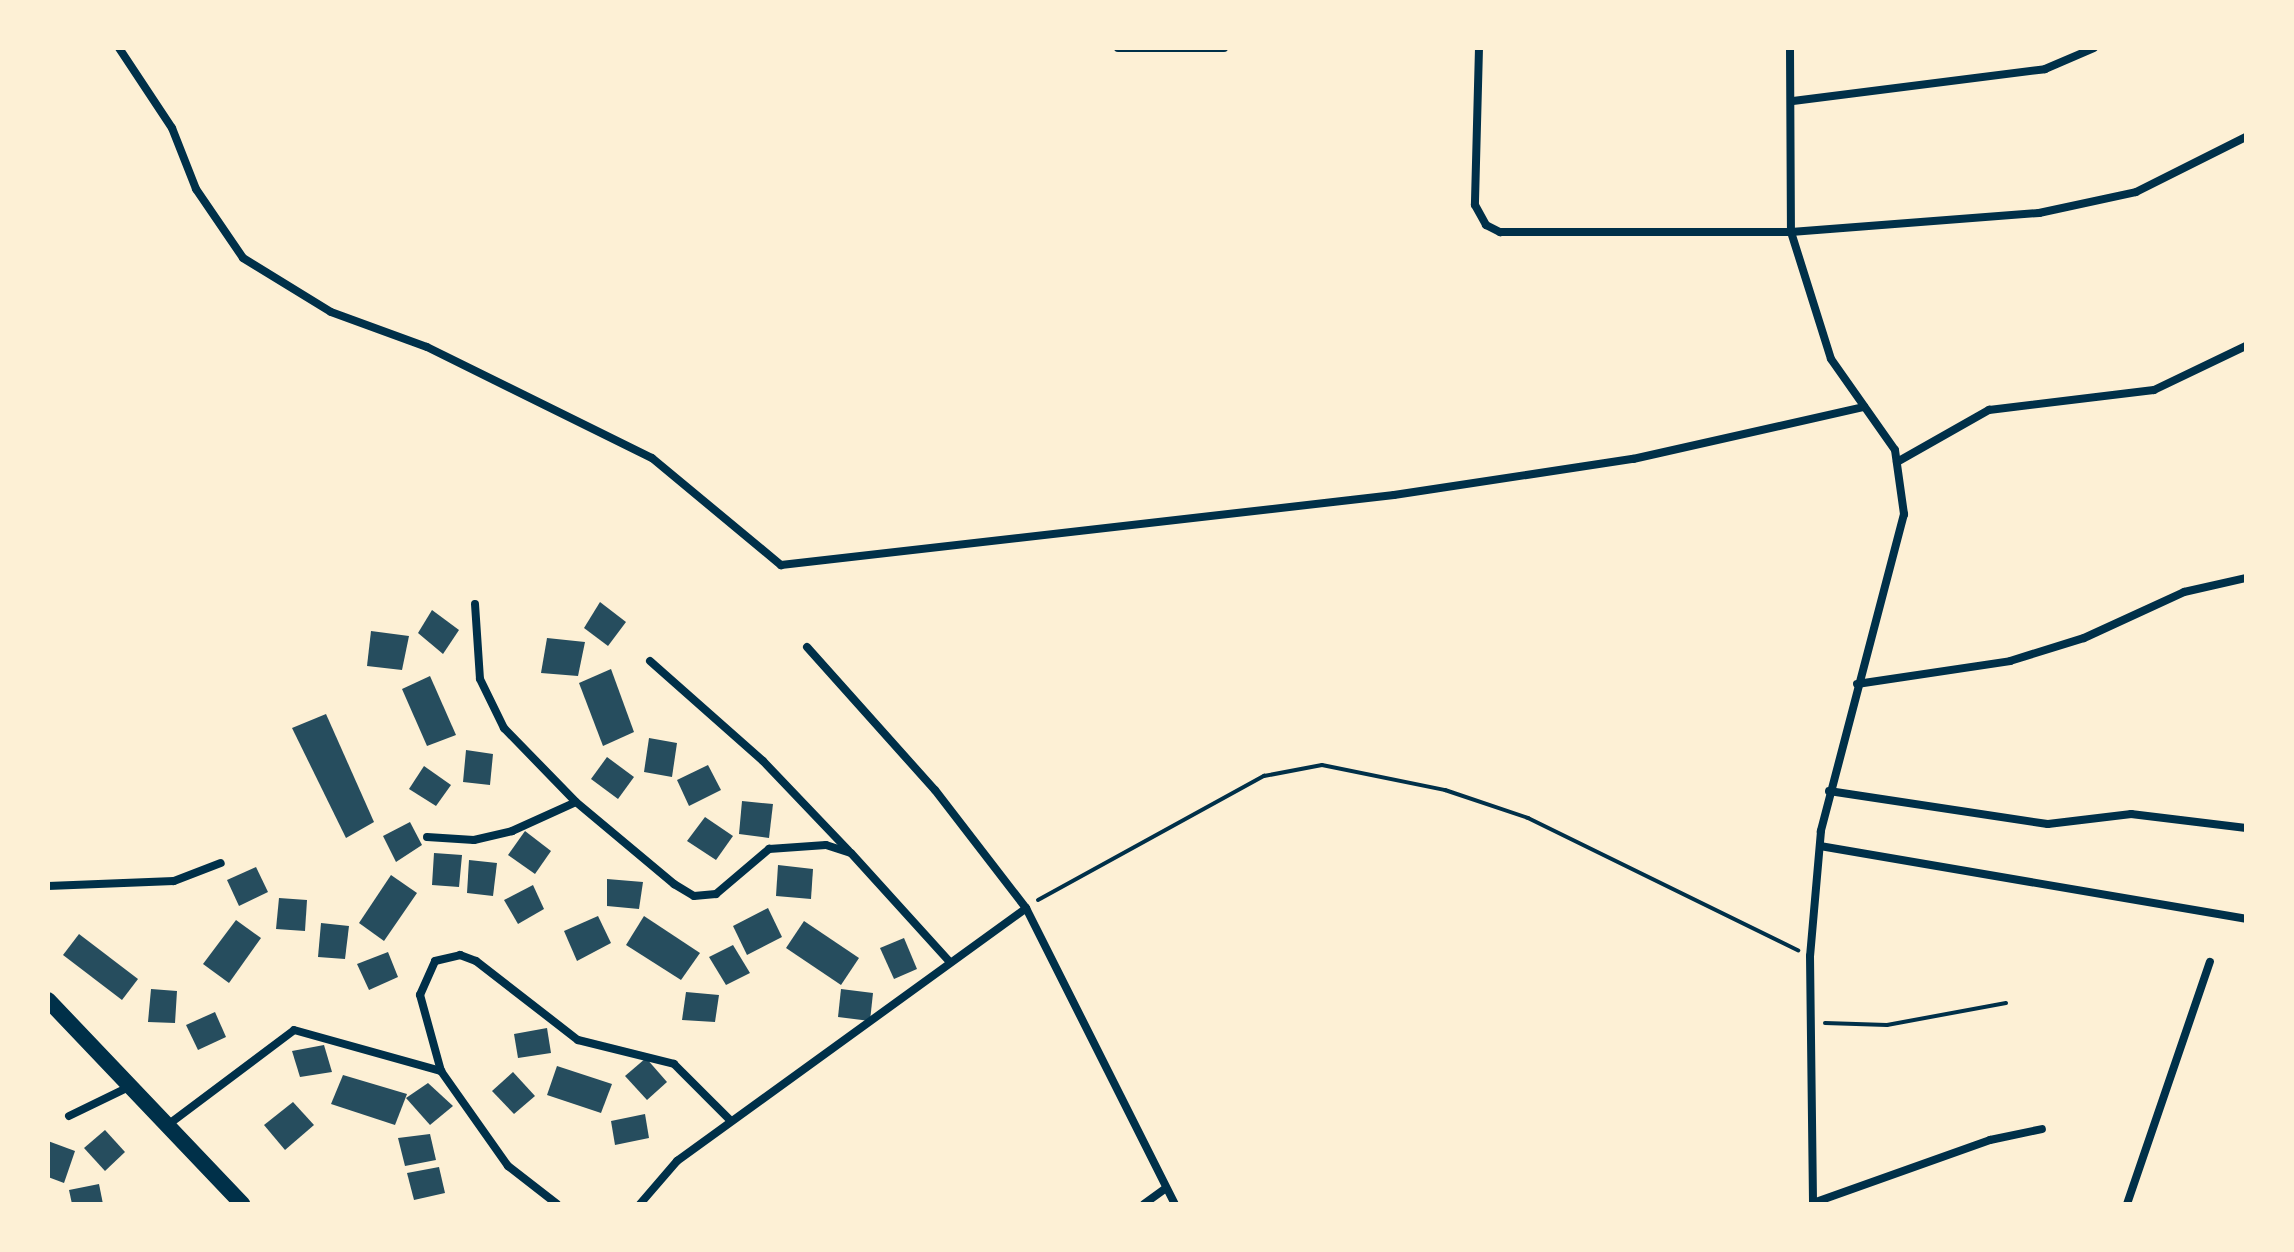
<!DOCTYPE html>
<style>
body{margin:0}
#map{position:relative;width:2294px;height:1252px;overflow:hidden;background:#fdf0d5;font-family:"Fira Sans Condensed",sans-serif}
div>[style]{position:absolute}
.building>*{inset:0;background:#264d5e}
.path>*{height:4px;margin:-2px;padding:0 2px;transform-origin:2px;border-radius:2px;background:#003049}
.minor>*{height:8px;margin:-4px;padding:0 4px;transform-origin:4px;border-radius:4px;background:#003049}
.primary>*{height:16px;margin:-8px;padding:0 8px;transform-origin:8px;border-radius:8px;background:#003049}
span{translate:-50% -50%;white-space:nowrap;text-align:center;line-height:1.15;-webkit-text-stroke:7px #fdf0d5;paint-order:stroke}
.frame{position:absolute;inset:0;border:50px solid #fdf0d5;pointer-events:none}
</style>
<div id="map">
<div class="building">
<i style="clip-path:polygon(600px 602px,626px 622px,608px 646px,584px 628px)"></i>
<i style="clip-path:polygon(432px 610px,459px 630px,443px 654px,418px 633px)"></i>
<i style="clip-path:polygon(371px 631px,409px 636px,402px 670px,367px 666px)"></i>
<i style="clip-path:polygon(547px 638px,585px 642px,578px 676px,541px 673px)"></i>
<i style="clip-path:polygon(611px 669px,634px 732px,603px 746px,579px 683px)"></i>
<i style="clip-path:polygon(430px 676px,456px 735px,427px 746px,402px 689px)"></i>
<i style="clip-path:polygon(326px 714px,374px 822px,346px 838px,292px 728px)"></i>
<i style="clip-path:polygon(649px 738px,677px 743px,672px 777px,644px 772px)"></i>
<i style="clip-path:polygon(466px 750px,493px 754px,490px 785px,463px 782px)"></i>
<i style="clip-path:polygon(607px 757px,634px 777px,618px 799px,591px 779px)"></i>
<i style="clip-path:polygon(708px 765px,721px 790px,689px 806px,677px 780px)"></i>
<i style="clip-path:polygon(424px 766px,451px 785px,436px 806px,409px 789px)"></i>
<i style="clip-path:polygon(742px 801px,773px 804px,769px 838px,739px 834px)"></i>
<i style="clip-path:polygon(705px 817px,733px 836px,716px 860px,687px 841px)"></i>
<i style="clip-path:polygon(410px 822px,422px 845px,396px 862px,383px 836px)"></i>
<i style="clip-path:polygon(525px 831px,551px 851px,535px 874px,508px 855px)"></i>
<i style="clip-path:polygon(434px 853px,462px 855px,459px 887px,432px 885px)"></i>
<i style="clip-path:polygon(469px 860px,497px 863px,493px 896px,467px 893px)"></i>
<i style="clip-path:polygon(778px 865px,813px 869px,811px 899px,776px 896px)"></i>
<i style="clip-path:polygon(256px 867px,268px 892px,239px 906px,227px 880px)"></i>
<i style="clip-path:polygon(391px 875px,417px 893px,384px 941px,359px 923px)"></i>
<i style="clip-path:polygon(607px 879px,643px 882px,639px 909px,607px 906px)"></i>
<i style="clip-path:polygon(533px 885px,544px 909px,518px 924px,504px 900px)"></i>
<i style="clip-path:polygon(279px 898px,307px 900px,305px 931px,276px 929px)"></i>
<i style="clip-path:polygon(768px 908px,782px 937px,747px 955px,733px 926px)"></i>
<i style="clip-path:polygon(598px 916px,611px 943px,577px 961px,564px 931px)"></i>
<i style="clip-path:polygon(644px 916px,700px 953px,681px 980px,626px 945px)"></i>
<i style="clip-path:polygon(236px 920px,261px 938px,229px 983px,203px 964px)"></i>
<i style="clip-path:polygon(804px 921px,859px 958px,841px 985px,786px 948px)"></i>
<i style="clip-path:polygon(321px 923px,349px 926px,345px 959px,318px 957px)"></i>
<i style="clip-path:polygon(79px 934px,138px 979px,122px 1000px,63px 955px)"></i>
<i style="clip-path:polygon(904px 938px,917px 969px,894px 979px,880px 948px)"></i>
<i style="clip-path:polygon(733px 945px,750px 973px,726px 985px,709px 957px)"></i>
<i style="clip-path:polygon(388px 952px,398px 977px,369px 990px,357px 964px)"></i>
<i style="clip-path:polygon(151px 989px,177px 991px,175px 1023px,148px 1022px)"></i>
<i style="clip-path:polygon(841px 989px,873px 993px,870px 1021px,838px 1017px)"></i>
<i style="clip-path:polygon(686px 992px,719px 995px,715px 1022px,682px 1020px)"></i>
<i style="clip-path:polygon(215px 1012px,226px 1037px,198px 1050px,186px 1025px)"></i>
<i style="clip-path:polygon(547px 1028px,551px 1053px,518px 1058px,514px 1034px)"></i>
<i style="clip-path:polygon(324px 1045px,332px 1072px,300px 1077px,292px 1051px)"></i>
<i style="clip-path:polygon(646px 1058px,667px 1082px,647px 1100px,625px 1076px)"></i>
<i style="clip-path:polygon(557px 1066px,612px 1084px,601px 1113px,547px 1095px)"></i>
<i style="clip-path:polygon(513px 1072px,535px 1096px,514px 1114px,492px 1091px)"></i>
<i style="clip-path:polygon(343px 1075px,407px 1094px,395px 1125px,331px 1104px)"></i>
<i style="clip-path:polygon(428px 1083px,453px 1106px,430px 1125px,406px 1098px)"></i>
<i style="clip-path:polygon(293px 1102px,314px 1125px,285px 1150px,264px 1125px)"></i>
<i style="clip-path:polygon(645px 1114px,649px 1138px,615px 1145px,611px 1121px)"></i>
<i style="clip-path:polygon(105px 1130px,125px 1152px,105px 1171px,84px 1148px)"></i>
<i style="clip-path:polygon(430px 1134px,436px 1160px,405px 1166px,398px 1138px)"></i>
<i style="clip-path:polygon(48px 1141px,75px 1151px,64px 1183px,48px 1177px)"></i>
<i style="clip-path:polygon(439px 1167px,445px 1193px,414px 1200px,407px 1173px)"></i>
<i style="clip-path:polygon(99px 1184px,103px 1204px,72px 1204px,69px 1190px)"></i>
</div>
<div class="path">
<i style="left:1038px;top:900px;width:258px;rotate:-28.8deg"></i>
<i style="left:1264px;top:776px;width:59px;rotate:-10.7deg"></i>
<i style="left:1322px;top:765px;width:126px;rotate:11.5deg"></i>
<i style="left:1445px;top:790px;width:88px;rotate:18.6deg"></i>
<i style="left:1528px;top:818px;width:301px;rotate:26.1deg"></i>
<i style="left:1825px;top:1023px;width:62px;rotate:1.8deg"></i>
<i style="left:1887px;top:1025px;width:121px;rotate:-10.5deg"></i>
</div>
<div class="minor">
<i style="left:119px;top:48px;width:96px;rotate:56.5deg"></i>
<i style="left:172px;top:128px;width:66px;rotate:68.5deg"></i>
<i style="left:196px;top:189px;width:83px;rotate:55.7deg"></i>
<i style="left:243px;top:258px;width:103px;rotate:31.5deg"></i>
<i style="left:331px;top:312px;width:102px;rotate:20deg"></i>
<i style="left:427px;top:347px;width:251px;rotate:26.3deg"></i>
<i style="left:652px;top:458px;width:168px;rotate:39.7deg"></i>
<i style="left:781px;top:565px;width:617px;rotate:-6.51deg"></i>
<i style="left:1394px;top:495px;width:242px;rotate:-8.6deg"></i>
<i style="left:1633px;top:459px;width:237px;rotate:-12.7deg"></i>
<i style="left:1118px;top:48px;width:106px"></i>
<i style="left:1479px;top:48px;width:157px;rotate:91.5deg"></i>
<i style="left:1475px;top:205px;width:23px;rotate:61deg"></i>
<i style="left:1486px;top:225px;width:16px;rotate:27deg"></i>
<i style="left:1500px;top:232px;width:291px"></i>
<i style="left:1791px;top:232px;width:249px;rotate:-4.4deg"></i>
<i style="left:2039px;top:213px;width:99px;rotate:-12.2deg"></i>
<i style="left:2136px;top:192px;width:123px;rotate:-26.6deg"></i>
<i style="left:1790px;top:48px;width:184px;rotate:89.7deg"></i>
<i style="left:1791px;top:232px;width:133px;rotate:72.5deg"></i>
<i style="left:1831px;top:359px;width:111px;rotate:54.9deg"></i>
<i style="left:1895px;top:450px;width:65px;rotate:82deg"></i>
<i style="left:1904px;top:514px;width:328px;rotate:104.7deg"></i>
<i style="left:1821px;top:831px;width:125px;rotate:95deg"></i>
<i style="left:1810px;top:956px;width:248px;rotate:89.3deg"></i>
<i style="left:1793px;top:101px;width:254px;rotate:-7.2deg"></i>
<i style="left:2045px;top:69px;width:53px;rotate:-23.2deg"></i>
<i style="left:1897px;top:462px;width:106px;rotate:-29.5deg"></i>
<i style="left:1989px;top:410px;width:166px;rotate:-6.9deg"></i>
<i style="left:2154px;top:390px;width:102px;rotate:-25.6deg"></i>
<i style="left:475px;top:604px;width:75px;rotate:86.2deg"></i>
<i style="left:480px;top:679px;width:55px;rotate:63.9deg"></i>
<i style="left:504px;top:728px;width:103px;rotate:45.8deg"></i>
<i style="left:576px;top:802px;width:128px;rotate:39.9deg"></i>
<i style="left:674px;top:884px;width:23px;rotate:31deg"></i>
<i style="left:694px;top:896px;width:22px;rotate:-5deg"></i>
<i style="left:716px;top:894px;width:70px;rotate:-40.3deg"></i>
<i style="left:769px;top:849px;width:57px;rotate:-4deg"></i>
<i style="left:826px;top:845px;width:26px;rotate:18deg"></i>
<i style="left:851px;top:853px;width:146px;rotate:47.8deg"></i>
<i style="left:807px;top:647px;width:192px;rotate:48.2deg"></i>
<i style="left:935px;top:790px;width:149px;rotate:52.4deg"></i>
<i style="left:1026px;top:908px;width:331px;rotate:63.3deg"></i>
<i style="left:650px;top:661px;width:151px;rotate:41.5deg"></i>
<i style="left:763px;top:761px;width:124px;rotate:46.3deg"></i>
<i style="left:1857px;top:684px;width:155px;rotate:-8.5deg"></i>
<i style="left:2010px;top:661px;width:77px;rotate:-17.3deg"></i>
<i style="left:2084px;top:638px;width:110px;rotate:-24.7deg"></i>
<i style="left:2184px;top:592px;width:64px;rotate:-12.7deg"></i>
<i style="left:1829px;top:791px;width:221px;rotate:8.6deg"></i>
<i style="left:2048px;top:824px;width:84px;rotate:-6.9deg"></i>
<i style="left:2131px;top:814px;width:116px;rotate:6.9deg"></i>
<i style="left:427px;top:837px;width:47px;rotate:3.7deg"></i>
<i style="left:474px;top:840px;width:39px;rotate:-13deg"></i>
<i style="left:512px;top:831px;width:70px;rotate:-24.4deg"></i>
<i style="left:1820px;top:846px;width:432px;rotate:9.7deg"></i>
<i style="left:48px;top:886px;width:126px;rotate:-2.3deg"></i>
<i style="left:174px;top:881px;width:50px;rotate:-21deg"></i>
<i style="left:69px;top:1116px;width:69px;rotate:-25.8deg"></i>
<i style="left:169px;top:1124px;width:156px;rotate:-36.9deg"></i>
<i style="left:294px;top:1030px;width:153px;rotate:15.6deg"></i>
<i style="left:1813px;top:1203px;width:188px;rotate:-19.6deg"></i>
<i style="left:1990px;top:1140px;width:53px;rotate:-11.9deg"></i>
<i style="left:557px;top:1204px;width:62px;rotate:-142.2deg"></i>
<i style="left:508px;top:1166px;width:116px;rotate:-125.2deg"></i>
<i style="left:441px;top:1071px;width:79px;rotate:-105.4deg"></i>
<i style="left:420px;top:995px;width:37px;rotate:-66deg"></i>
<i style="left:435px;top:961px;width:26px;rotate:-13deg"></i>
<i style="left:460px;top:955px;width:17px;rotate:21deg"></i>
<i style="left:476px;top:961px;width:129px;rotate:37.8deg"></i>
<i style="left:578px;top:1040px;width:99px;rotate:14deg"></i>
<i style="left:674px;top:1064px;width:79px;rotate:45deg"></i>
<i style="left:640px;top:1204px;width:57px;rotate:-49.3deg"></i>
<i style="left:677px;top:1161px;width:431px;rotate:-35.9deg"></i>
<i style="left:1144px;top:1204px;width:26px;rotate:-36deg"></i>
<i style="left:2127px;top:1204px;width:256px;rotate:-71.1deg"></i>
</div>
<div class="primary">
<i style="left:48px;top:1000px;width:282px;rotate:46.4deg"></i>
</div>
<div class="frame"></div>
</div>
